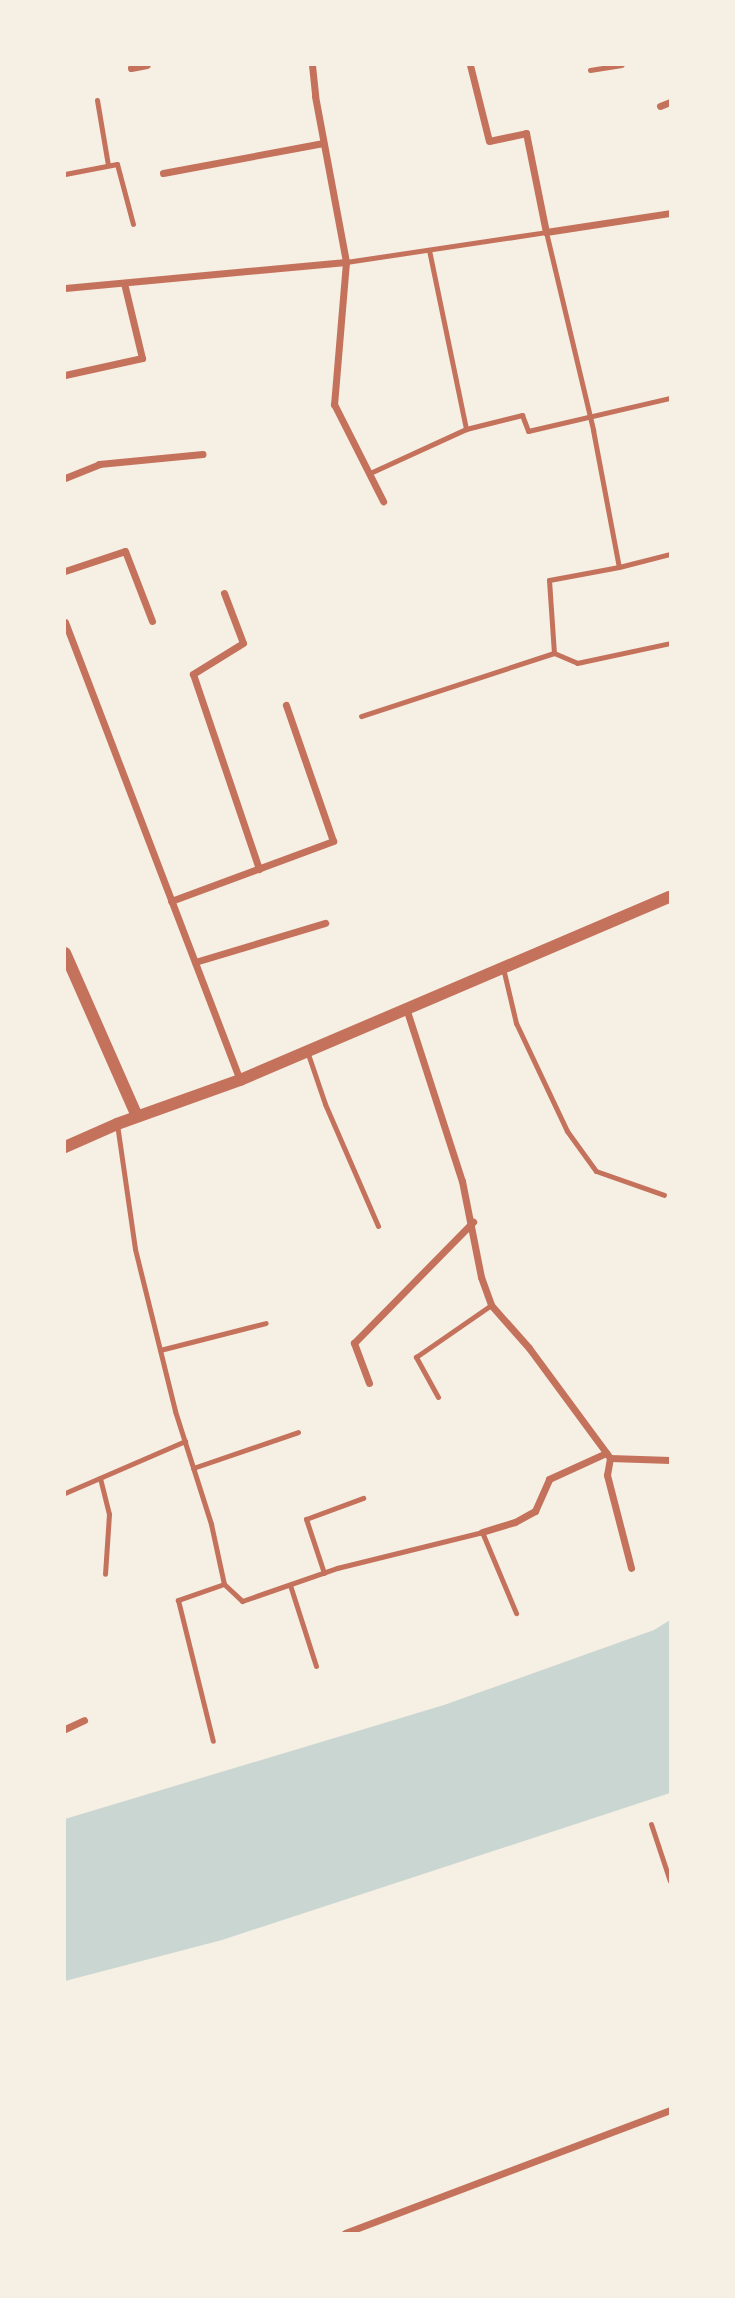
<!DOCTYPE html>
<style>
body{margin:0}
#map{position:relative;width:735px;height:2298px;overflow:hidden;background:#f6efe4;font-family:"Public Sans",sans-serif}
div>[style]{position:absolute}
.water>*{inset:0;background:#c9d6d2}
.service>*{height:5px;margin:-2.5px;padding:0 2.5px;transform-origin:2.5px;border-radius:2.5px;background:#c5725c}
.minor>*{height:7px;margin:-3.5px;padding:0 3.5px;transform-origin:3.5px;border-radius:3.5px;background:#c5725c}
.tertiary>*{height:12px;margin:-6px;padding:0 6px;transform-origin:6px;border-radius:6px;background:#c5725c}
span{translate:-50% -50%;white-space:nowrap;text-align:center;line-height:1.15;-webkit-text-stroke:5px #f6efe4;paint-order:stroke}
.frame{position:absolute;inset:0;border:66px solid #f6efe4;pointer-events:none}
</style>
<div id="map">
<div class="water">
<i style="clip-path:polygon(670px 1620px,670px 1793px,222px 1940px,65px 1981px,65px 1819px,444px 1705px,654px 1630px)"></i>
</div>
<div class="service">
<i style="left:590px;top:70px;width:32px;rotate:-9deg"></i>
<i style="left:97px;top:100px;width:66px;rotate:80.4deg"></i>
<i style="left:65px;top:174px;width:53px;rotate:-10.9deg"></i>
<i style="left:117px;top:164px;width:62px;rotate:75.1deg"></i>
<i style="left:429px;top:250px;width:183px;rotate:78.3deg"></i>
<i style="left:346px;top:262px;width:202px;rotate:-8.5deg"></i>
<i style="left:546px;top:232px;width:204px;rotate:76.6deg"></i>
<i style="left:593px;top:430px;width:139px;rotate:79.3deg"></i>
<i style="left:619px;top:567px;width:71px;rotate:169.5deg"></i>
<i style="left:549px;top:580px;width:73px;rotate:86.1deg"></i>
<i style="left:554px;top:653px;width:203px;rotate:161.9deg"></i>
<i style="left:370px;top:473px;width:106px;rotate:-24.6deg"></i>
<i style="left:466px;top:429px;width:58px;rotate:-14deg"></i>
<i style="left:522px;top:415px;width:17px;rotate:69deg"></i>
<i style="left:528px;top:431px;width:146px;rotate:-13.1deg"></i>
<i style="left:619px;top:567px;width:53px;rotate:-14.3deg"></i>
<i style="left:554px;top:653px;width:25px;rotate:23deg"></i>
<i style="left:577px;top:663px;width:95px;rotate:-12.1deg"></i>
<i style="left:503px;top:968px;width:57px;rotate:76.7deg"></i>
<i style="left:516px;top:1023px;width:119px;rotate:64.7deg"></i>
<i style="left:567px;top:1131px;width:49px;rotate:54.1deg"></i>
<i style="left:596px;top:1171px;width:72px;rotate:19.4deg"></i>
<i style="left:307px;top:1051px;width:56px;rotate:71.2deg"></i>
<i style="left:325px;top:1104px;width:133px;rotate:66.5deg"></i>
<i style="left:117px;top:1124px;width:126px;rotate:81.8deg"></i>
<i style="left:135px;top:1249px;width:167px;rotate:76.1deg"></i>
<i style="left:175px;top:1411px;width:119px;rotate:72.3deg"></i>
<i style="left:211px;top:1524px;width:61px;rotate:77.8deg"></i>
<i style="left:224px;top:1584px;width:49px;rotate:160.8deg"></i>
<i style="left:178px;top:1600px;width:145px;rotate:76.1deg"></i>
<i style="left:160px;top:1350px;width:109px;rotate:-14.3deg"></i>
<i style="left:438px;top:1397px;width:46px;rotate:-118.8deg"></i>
<i style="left:416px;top:1357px;width:91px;rotate:-34.7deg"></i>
<i style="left:193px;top:1468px;width:111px;rotate:-18.9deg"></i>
<i style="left:100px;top:1478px;width:37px;rotate:76deg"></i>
<i style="left:109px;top:1514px;width:60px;rotate:93.8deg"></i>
<i style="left:65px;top:1493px;width:131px;rotate:-23.4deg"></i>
<i style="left:324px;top:1573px;width:57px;rotate:-108.4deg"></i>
<i style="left:306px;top:1519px;width:61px;rotate:-20.2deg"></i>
<i style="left:224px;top:1584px;width:25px;rotate:43deg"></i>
<i style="left:242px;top:1601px;width:101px;rotate:-19.2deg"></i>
<i style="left:337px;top:1568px;width:149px;rotate:-13.9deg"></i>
<i style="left:482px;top:1532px;width:88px;rotate:67.2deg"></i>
<i style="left:290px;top:1585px;width:85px;rotate:72.2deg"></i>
<i style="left:651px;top:1824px;width:60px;rotate:71.6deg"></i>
</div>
<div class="minor">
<i style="left:312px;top:65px;width:31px;rotate:84deg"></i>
<i style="left:315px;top:96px;width:169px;rotate:79.4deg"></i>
<i style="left:346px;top:262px;width:143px;rotate:94.8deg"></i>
<i style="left:334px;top:404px;width:109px;rotate:63.2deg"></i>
<i style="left:470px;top:65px;width:78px;rotate:76deg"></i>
<i style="left:489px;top:141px;width:38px;rotate:-12deg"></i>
<i style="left:526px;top:133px;width:101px;rotate:78.6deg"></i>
<i style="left:546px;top:232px;width:125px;rotate:-8.7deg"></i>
<i style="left:131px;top:68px;width:16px;rotate:-11deg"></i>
<i style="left:660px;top:106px;width:11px;rotate:-22deg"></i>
<i style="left:163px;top:173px;width:163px;rotate:-10.6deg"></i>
<i style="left:65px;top:288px;width:282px;rotate:-5.3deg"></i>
<i style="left:65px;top:375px;width:79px;rotate:-12.4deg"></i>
<i style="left:142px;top:358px;width:77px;rotate:-103.5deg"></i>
<i style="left:65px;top:478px;width:37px;rotate:-22deg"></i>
<i style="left:99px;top:464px;width:104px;rotate:-5.5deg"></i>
<i style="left:65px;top:571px;width:63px;rotate:-18.4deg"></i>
<i style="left:125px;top:551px;width:75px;rotate:68.9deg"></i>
<i style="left:224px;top:593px;width:53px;rotate:69.2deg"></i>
<i style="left:243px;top:643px;width:59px;rotate:148.2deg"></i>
<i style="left:193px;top:674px;width:206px;rotate:71.3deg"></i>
<i style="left:65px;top:622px;width:490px;rotate:69.1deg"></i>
<i style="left:171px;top:901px;width:173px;rotate:-20.3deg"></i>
<i style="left:333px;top:841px;width:144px;rotate:-109.1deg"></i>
<i style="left:195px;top:962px;width:136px;rotate:-16.7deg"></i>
<i style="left:406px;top:1008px;width:182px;rotate:72.1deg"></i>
<i style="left:462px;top:1181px;width:98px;rotate:78.8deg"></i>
<i style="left:481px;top:1277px;width:30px;rotate:70deg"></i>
<i style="left:491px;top:1305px;width:57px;rotate:48.5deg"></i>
<i style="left:529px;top:1348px;width:137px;rotate:53.6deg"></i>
<i style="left:610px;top:1458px;width:17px;rotate:100deg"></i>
<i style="left:607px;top:1475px;width:96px;rotate:75.5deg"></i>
<i style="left:369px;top:1383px;width:43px;rotate:-110.6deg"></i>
<i style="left:354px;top:1343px;width:170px;rotate:-45.5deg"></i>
<i style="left:610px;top:1458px;width:60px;rotate:1.9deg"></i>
<i style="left:482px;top:1532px;width:34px;rotate:-17deg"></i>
<i style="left:515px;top:1522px;width:23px;rotate:-29deg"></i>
<i style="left:535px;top:1511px;width:35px;rotate:-66deg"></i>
<i style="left:549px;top:1479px;width:63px;rotate:-24.5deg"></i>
<i style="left:65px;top:1729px;width:21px;rotate:-25deg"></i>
<i style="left:345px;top:2233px;width:347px;rotate:-20.7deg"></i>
</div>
<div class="tertiary">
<i style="left:65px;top:953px;width:178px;rotate:66.2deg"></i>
<i style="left:65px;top:1147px;width:57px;rotate:-23.9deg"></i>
<i style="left:117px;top:1124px;width:131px;rotate:-19.7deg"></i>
<i style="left:240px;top:1080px;width:467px;rotate:-23.1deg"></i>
</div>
<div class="frame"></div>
</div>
